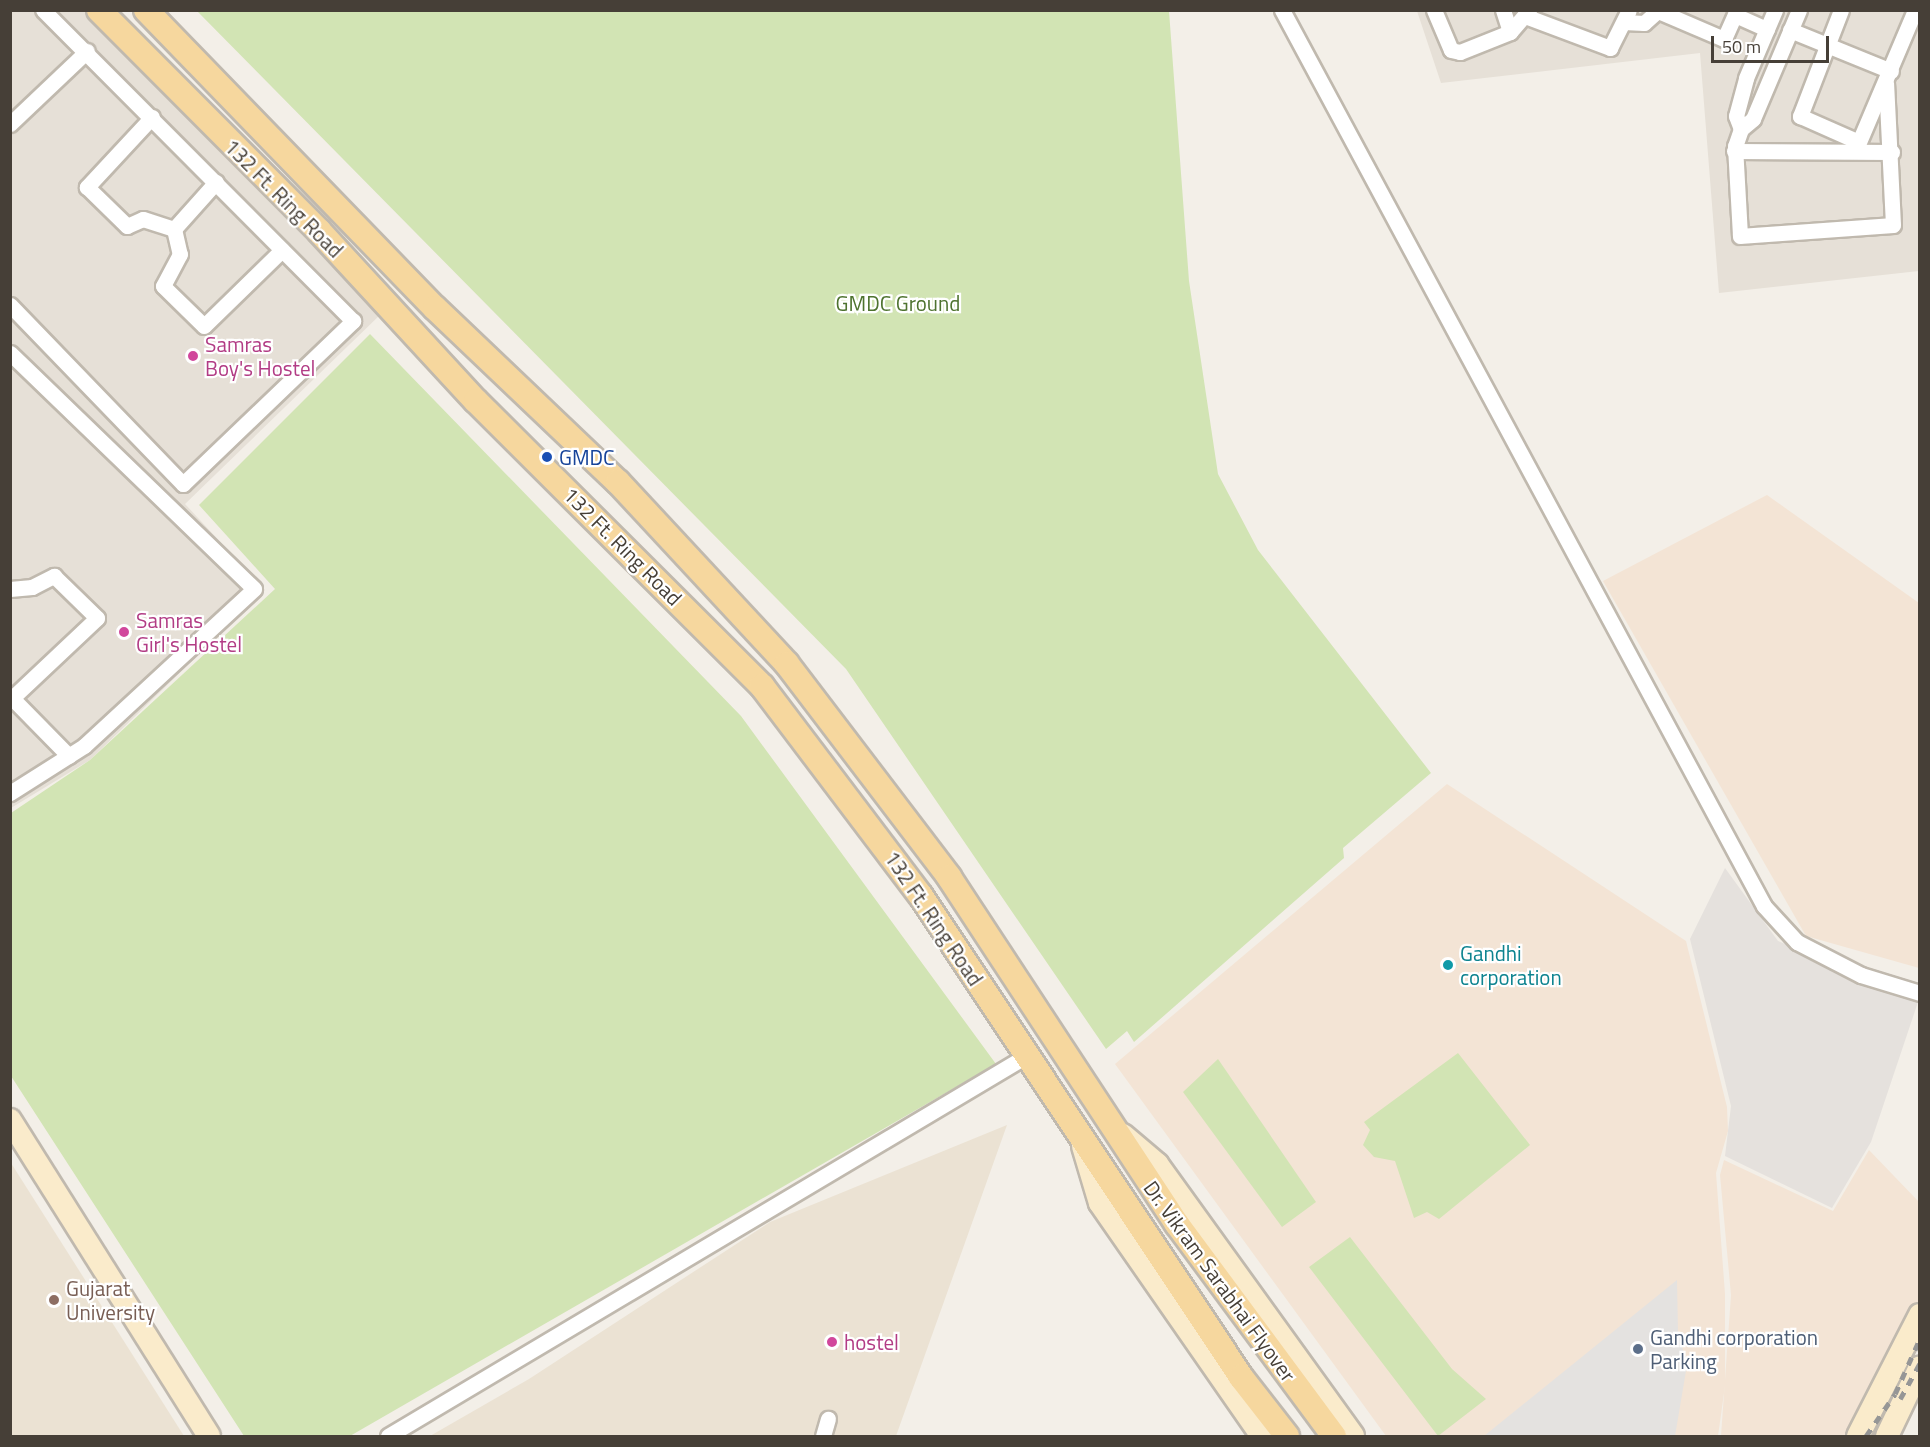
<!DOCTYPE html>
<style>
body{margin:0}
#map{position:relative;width:1930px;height:1447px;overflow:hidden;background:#f3efe8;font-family:"Titillium Web",sans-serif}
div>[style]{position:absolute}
.residential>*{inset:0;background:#e6e0d7}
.commercial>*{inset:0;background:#f3e4d5}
.industrial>*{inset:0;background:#e5e1dd}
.education>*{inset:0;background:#ebe2d3}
.green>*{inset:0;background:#d2e4b4}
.parking>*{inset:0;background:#e4e2e0}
.roads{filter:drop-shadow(2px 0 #c0b9ae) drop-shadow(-2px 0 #c0b9ae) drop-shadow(0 2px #c0b9ae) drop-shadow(0 -2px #c0b9ae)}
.street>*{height:15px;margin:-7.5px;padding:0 7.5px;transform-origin:7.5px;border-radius:7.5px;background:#fff}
.secondary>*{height:22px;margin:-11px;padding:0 11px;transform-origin:11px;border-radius:11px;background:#faebcb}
.primary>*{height:24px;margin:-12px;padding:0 12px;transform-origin:12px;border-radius:12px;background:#f6d79e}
.rail>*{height:4.5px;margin-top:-2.25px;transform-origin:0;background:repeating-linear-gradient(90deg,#969696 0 8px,transparent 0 16px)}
.dots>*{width:16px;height:16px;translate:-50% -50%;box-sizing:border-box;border:3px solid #fff;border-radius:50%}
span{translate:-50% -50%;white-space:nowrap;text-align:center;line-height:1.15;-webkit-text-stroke:4.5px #fff;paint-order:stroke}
.street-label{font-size:21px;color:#463f37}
.park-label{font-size:21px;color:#4e732f}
.hotel-label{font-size:21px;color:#b23c85}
.left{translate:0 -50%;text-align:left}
.transit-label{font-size:21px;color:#164399}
.culture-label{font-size:21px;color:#0d838f}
.education-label{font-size:21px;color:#785e54}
.service-label{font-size:21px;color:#4e5e75}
.frame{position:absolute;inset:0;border:12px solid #463f37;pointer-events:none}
.scale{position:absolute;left:1711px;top:36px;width:118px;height:27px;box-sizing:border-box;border:3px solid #463f37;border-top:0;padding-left:8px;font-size:18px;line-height:21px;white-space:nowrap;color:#463f37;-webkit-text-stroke:4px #fff;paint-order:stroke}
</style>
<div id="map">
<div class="residential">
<i style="clip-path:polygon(11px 11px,85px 11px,381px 314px,185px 504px,265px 590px,90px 760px,11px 808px)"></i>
<i style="clip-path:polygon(1417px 11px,1919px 11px,1919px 271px,1719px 293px,1700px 53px,1441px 83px)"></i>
</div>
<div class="commercial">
<i style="clip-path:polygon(1767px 495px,1919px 603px,1919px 968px,1806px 936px,1603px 581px)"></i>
<i style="clip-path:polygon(1447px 784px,1686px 941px,1727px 1107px,1728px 1131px,1716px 1173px,1725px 1294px,1725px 1386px,1718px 1436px,1386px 1436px,1115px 1064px)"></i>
<i style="clip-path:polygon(1869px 1150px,1919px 1202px,1919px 1301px,1849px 1436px,1721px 1436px,1731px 1295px,1720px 1175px,1724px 1160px,1833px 1211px)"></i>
</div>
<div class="industrial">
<i style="clip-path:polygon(1725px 868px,1778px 941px,1919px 999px,1871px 1142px,1832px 1208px,1725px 1156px,1731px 1106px,1690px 939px)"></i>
</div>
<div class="education">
<i style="clip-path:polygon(1007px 1125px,896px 1436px,430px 1436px,529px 1379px,770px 1222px)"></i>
<i style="clip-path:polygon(10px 1163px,11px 1163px,184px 1436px,11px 1436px)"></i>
</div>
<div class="green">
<i style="clip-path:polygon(197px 11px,1169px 11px,1189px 281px,1218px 474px,1258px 550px,1431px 773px,1343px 848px,1344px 858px,1134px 1042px,1127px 1031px,1106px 1049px,846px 669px)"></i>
<i style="clip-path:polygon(370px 334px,741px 716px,996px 1064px,350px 1436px,244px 1436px,11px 1076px,11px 813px,90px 760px,275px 589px,199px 505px)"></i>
<i style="clip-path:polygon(1458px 1053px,1530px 1145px,1439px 1219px,1427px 1212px,1414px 1218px,1395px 1161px,1374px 1157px,1363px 1145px,1370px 1130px,1364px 1122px)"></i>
<i style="clip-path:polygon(1218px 1059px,1316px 1202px,1282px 1227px,1183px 1092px)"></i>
<i style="clip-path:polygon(1350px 1237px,1452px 1369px,1486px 1399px,1438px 1436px,1309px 1267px)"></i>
</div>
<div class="parking">
<i style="clip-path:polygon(1677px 1280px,1678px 1332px,1687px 1365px,1675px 1436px,1484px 1436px)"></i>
</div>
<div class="roads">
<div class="street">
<i style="left:1282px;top:10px;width:1017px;rotate:61.72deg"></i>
<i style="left:1764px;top:906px;width:49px;rotate:47.5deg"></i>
<i style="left:1797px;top:942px;width:72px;rotate:27.3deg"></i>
<i style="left:1861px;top:975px;width:62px;rotate:17deg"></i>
<i style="left:1434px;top:10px;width:43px;rotate:67deg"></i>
<i style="left:1451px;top:50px;width:9px;rotate:13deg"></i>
<i style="left:1460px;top:52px;width:54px;rotate:-21.8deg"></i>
<i style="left:1510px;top:32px;width:29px;rotate:-49deg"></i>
<i style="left:1503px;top:10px;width:23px;rotate:72deg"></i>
<i style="left:1656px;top:10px;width:74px;rotate:23.1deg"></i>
<i style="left:1724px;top:39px;width:32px;rotate:-66deg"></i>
<i style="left:1799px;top:10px;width:118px;rotate:112.9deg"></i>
<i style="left:1753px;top:119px;width:16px;rotate:140deg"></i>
<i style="left:1741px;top:129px;width:18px;rotate:109deg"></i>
<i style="left:1735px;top:146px;width:90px;rotate:86.8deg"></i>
<i style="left:1740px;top:236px;width:153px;rotate:-4.1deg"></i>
<i style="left:1893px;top:225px;width:142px;rotate:-92.8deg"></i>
<i style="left:1841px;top:10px;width:114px;rotate:111.1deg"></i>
<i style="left:1800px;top:116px;width:64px;rotate:23.8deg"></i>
<i style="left:1859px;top:142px;width:143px;rotate:-67deg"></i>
<i style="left:1735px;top:15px;width:35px;rotate:24deg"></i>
<i style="left:1525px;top:16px;width:91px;rotate:20.6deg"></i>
<i style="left:1610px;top:48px;width:42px;rotate:-63.4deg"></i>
<i style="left:1624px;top:22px;width:20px;rotate:3deg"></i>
<i style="left:1644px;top:23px;width:15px;rotate:-42deg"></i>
<i style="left:1790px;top:30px;width:109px;rotate:22.1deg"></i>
<i style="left:152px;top:117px;width:96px;rotate:132.9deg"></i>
<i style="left:87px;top:187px;width:56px;rotate:44.3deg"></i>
<i style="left:127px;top:226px;width:17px;rotate:-24deg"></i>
<i style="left:143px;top:219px;width:33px;rotate:18deg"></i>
<i style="left:174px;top:229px;width:26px;rotate:77deg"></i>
<i style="left:180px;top:254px;width:36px;rotate:118deg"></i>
<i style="left:163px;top:286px;width:57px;rotate:44.3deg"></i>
<i style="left:204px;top:326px;width:109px;rotate:-44.3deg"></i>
<i style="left:10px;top:124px;width:106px;rotate:-43.5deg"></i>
<i style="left:1741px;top:129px;width:14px;rotate:-111deg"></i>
<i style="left:1736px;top:116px;width:39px;rotate:-75deg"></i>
<i style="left:1746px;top:78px;width:74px;rotate:-66.9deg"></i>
<i style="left:1734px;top:151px;width:158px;rotate:0.4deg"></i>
<i style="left:174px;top:229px;width:63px;rotate:-48.2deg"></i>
<i style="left:10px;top:305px;width:249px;rotate:46deg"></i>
<i style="left:183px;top:484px;width:236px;rotate:-43.8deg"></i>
<i style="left:353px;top:321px;width:439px;rotate:-134.9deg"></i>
<i style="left:10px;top:353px;width:339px;rotate:44deg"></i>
<i style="left:254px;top:589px;width:231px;rotate:137.3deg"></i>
<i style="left:84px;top:746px;width:88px;rotate:147.6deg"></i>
<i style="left:10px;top:589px;width:22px;rotate:-5deg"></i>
<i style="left:32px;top:587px;width:25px;rotate:-27deg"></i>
<i style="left:54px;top:576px;width:60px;rotate:44.3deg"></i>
<i style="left:97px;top:618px;width:117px;rotate:136.7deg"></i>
<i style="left:10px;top:696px;width:84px;rotate:45.5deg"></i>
<i style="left:388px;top:1436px;width:743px;rotate:-30.78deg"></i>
<i style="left:823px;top:1436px;width:18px;rotate:-74deg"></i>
</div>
<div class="secondary">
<i style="left:10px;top:1120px;width:373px;rotate:57.8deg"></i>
<i style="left:1123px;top:1135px;width:45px;rotate:40.5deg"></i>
<i style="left:1157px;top:1164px;width:335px;rotate:54.2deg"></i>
<i style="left:1083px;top:1146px;width:59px;rotate:73.4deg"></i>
<i style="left:1100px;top:1203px;width:284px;rotate:55.2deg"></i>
<i style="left:1858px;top:1436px;width:136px;rotate:-62.9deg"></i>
<i style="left:1887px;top:1436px;width:76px;rotate:-64.4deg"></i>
</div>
<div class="primary">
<i style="left:99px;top:10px;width:312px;rotate:45.1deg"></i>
<i style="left:319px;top:231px;width:231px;rotate:47.3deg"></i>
<i style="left:476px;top:401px;width:404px;rotate:44.9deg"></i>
<i style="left:762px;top:686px;width:263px;rotate:52.9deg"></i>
<i style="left:921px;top:896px;width:578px;rotate:56.36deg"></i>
<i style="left:1241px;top:1377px;width:75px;rotate:52.1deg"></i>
<i style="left:146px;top:10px;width:415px;rotate:45.9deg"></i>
<i style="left:435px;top:308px;width:253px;rotate:43.6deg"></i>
<i style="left:618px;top:482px;width:248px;rotate:47.1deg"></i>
<i style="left:787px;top:664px;width:268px;rotate:52.7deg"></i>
<i style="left:949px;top:877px;width:415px;rotate:56.7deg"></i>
<i style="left:1177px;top:1224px;width:264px;rotate:53.5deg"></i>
</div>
</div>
<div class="rail">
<i style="left:1900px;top:1399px;width:41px;rotate:-60.9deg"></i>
<i style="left:1866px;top:1436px;width:51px;rotate:-55.4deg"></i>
<i style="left:1895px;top:1394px;width:61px;rotate:-65.9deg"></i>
</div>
<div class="dots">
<i style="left:193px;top:356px;background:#d1479c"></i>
<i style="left:547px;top:457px;background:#1a4fb4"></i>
<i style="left:124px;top:632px;background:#d1479c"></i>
<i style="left:1448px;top:965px;background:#0f9aa8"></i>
<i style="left:54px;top:1300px;background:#8d6e63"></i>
<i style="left:832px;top:1342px;background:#d1479c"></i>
<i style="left:1638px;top:1349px;background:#5c6f8a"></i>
</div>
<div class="street-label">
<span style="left:284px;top:198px;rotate:45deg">132 Ft. Ring Road</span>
<span style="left:623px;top:546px;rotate:45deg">132 Ft. Ring Road</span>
<span style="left:934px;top:918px;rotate:56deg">132 Ft. Ring Road</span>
<span style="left:1220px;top:1281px;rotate:54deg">Dr. Vikram Sarabhai Flyover</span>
</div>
<div class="park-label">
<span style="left:898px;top:303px">GMDC Ground</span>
</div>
<div class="hotel-label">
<span class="left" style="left:205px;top:356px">Samras<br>Boy's Hostel</span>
<span class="left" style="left:136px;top:632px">Samras<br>Girl's Hostel</span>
<span class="left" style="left:844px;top:1342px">hostel</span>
</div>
<div class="transit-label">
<span class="left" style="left:559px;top:457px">GMDC</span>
</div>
<div class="culture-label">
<span class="left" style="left:1460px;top:965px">Gandhi<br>corporation</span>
</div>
<div class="education-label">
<span class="left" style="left:66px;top:1300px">Gujarat<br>University</span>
</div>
<div class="service-label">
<span class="left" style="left:1650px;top:1349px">Gandhi corporation<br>Parking</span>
</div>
<div class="frame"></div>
<div class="scale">50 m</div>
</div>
